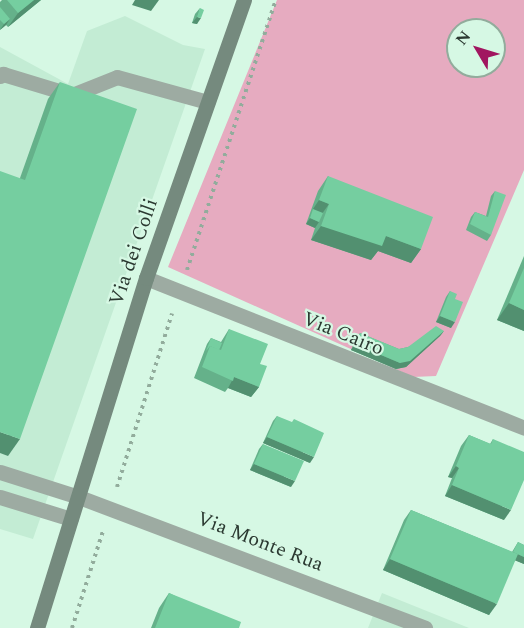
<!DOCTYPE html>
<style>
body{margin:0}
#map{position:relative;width:524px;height:628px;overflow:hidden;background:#d6f8e4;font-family:Spectral,serif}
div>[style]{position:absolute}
.built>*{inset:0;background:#c3ecd4}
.green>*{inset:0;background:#e6abc0}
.path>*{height:4px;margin-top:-2px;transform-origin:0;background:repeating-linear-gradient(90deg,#92ac9c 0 3px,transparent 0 7.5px)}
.service>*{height:15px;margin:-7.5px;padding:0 7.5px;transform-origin:7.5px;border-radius:7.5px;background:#9daba2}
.minor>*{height:15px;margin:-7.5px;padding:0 7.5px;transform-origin:7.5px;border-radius:7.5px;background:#9daba2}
.secondary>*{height:15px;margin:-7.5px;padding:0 7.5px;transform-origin:7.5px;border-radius:7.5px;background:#758a7e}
.wall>*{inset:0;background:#65b18a}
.shaded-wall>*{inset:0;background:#529070}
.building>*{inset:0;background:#75cea0}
span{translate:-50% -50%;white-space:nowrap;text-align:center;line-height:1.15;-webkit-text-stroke:4.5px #d6f8e4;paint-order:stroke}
.street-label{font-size:20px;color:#2b3931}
.north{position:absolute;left:446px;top:18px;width:60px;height:60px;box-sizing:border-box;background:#d6f8e4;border:2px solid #92ac9c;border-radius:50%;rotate:308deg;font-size:16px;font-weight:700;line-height:24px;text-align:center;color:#2b3931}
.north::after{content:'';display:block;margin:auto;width:21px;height:27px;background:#a11660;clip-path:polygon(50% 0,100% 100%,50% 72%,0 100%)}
</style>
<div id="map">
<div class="built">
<i style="clip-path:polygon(125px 16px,183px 45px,205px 49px,33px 539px,0 529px,0 47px,68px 84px,87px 31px)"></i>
<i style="clip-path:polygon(382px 593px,469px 628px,368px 628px)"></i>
</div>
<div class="green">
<i style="clip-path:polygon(evenodd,277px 0,524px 0,524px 170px,436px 376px,413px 377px,168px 267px,277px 0,458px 30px,494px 30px,494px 66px,458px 66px,458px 30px)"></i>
</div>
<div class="path">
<i style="left:187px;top:270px;width:284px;rotate:-71.8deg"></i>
<i style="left:117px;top:487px;width:182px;rotate:-72.4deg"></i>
<i style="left:72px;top:628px;width:102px;rotate:-72.3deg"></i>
</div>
<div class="service">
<i style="left:0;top:76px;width:4px;rotate:-34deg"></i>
<i style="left:3px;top:74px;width:72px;rotate:16.9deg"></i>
<i style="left:72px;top:95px;width:48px;rotate:-21.8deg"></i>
<i style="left:117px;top:77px;width:94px;rotate:15.4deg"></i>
<i style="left:0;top:472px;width:83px;rotate:17.6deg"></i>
<i style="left:0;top:497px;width:74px;rotate:17.2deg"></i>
</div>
<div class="minor">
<i style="left:146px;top:278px;width:407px;rotate:21.6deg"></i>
<i style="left:79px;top:497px;width:370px;rotate:20.7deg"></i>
</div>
<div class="secondary">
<i style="left:37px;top:628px;width:367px;rotate:-72.7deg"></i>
<i style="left:146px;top:278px;width:295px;rotate:-70.6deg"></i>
</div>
<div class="wall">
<i style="clip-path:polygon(2px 0,41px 0,8px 27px,6px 25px,0 30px,0 2px)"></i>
<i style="clip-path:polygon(200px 8px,197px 24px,192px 23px,195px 14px)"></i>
<i style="clip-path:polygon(60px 82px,8px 456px,20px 178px,48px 99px)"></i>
<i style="clip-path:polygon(328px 176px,421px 249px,411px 263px,378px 251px,371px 260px,311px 240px,315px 228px,306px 224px,318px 191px)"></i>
<i style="clip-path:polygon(495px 191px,491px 235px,487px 241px,466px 230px,471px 217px,475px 212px,486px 216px,491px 196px)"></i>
<i style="clip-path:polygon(524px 256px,524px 331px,497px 320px)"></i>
<i style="clip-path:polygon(450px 291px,455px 299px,451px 328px,436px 322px,446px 297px)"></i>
<i style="clip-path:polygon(229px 329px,260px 364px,259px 387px,251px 397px,228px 388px,225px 392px,194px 378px,207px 344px,211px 338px,221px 342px)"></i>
<i style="clip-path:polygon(444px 331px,440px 336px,406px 367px,396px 369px,351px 350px,356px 339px,360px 333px,399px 349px,408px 347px)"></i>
<i style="clip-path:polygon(277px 416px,310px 463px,263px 443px,273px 421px)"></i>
<i style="clip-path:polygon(469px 435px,490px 444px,493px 439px,504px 520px,445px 496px,452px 478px,448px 477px,461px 446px)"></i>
<i style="clip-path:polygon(263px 444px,291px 487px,250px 470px,259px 449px)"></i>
<i style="clip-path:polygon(411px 510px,512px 552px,518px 542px,524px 545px,524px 564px,515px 560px,489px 615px,383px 570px,404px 520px)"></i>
<i style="clip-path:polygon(169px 593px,239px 628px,151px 628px,159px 608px)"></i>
</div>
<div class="shaded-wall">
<i style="clip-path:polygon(34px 0,41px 0,8px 27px,18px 13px)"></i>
<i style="clip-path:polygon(135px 0,159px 0,151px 11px,132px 5px)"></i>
<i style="clip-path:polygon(197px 17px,201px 18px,197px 24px,192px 23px)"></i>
<i style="clip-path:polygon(10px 19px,6px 25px,0 30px,4px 24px)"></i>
<i style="clip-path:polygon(319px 200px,329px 204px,319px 218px,313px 209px)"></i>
<i style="clip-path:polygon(310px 218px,319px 222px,315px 228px,306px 224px)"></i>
<i style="clip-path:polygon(321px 226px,386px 236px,421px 249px,411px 263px,378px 251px,371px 260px,311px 240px)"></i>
<i style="clip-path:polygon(509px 303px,524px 310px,524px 331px,497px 320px)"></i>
<i style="clip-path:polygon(440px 316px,455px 322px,451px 328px,436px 322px)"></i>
<i style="clip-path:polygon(444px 331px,440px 336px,406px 367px,396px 369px,351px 350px,355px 344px,400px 363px)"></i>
<i style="clip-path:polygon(234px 377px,259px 387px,251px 397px,228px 388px)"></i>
<i style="clip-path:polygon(0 432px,20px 439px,8px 456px,0 453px)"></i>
<i style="clip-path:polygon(267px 437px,314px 457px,310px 463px,263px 443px)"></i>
<i style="clip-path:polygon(254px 464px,295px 481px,291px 487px,250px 470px)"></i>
<i style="clip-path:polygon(456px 466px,459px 468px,452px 478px,448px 477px)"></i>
<i style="clip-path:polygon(452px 485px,511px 510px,504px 520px,445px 496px)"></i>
<i style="clip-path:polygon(513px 552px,524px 557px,524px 564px,509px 558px)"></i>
<i style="clip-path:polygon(390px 559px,497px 604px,489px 615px,383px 570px)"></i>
</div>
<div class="building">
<i style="clip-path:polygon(7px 0,34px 0,18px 13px)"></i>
<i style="clip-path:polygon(0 7px,10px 19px,4px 24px,0 20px)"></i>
<i style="clip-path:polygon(200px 8px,204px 10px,201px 18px,197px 17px)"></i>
<i style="clip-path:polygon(60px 82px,137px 109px,20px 439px,0 432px,0 171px,25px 180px)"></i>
<i style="clip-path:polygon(328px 176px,433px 217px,421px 249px,386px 236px,382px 246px,321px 226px,329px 204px,319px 200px)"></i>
<i style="clip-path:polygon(495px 191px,506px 195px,491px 235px,470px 224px,475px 212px,488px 217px)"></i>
<i style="clip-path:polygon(313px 209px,323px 213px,319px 222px,310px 218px)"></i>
<i style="clip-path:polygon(524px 268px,524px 310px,509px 303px)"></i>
<i style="clip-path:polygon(450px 291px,457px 294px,455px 299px,463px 302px,455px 322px,440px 316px)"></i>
<i style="clip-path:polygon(436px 326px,444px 331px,410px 361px,400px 363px,355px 344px,360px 333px,399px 349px,408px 347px)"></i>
<i style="clip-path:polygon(229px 329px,268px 344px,260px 364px,267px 366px,259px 387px,234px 377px,233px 381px,202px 367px,210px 346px,221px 350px)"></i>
<i style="clip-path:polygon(211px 338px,222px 343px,219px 350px,210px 346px,206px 351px)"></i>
<i style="clip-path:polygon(277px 416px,292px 422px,294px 419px,324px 433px,314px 457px,267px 437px)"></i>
<i style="clip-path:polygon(469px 435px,491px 444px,493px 439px,524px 452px,524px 480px,511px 510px,452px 485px,459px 468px,456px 466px)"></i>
<i style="clip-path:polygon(263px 444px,304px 461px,295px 481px,254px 464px)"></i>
<i style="clip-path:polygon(411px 510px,518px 554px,497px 604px,390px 559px)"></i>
<i style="clip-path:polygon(518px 542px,524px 545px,524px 557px,513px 552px)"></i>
<i style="clip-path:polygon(169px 593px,241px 622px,239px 628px,155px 628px)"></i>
</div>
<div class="street-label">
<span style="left:134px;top:252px;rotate:-71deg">Via dei Colli</span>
<span style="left:343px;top:334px;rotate:22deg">Via Cairo</span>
<span style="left:260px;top:542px;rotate:21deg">Via Monte Rua</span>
</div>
<div class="north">N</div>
</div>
